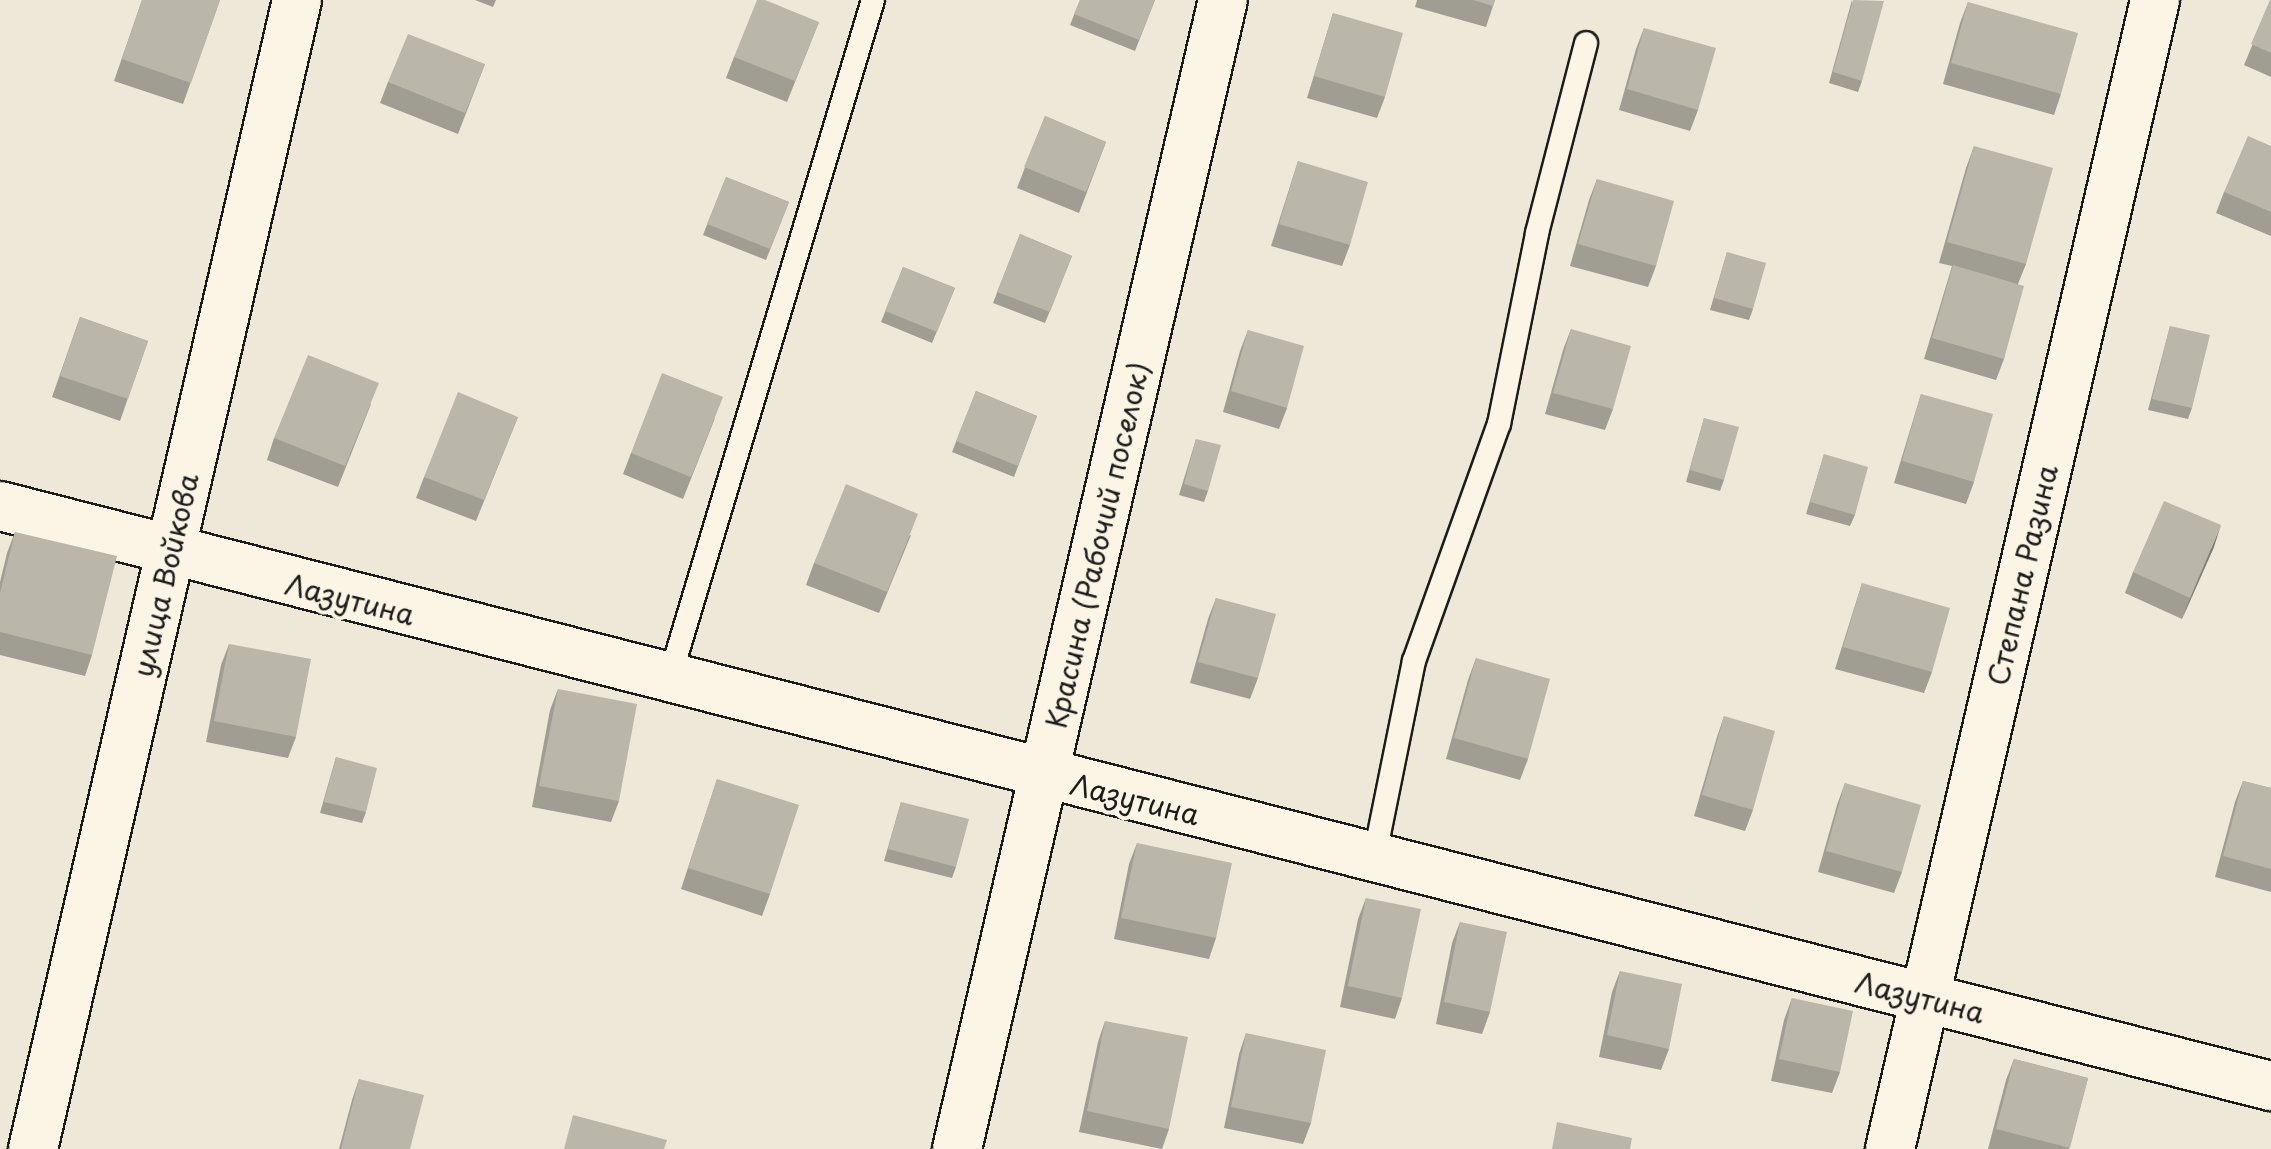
<!DOCTYPE html>
<meta charset="utf-8">
<style>
body{margin:0}
#map{position:relative;width:2271px;height:1149px;overflow:hidden;background:#eee8d9;font-family:"Playpen Sans",sans-serif}
div>[style]{position:absolute}
.roads{filter:drop-shadow(2px 0 #1c1c1c) drop-shadow(-2px 0 #1c1c1c) drop-shadow(0 2px #1c1c1c) drop-shadow(0 -2px #1c1c1c)}
.lane>*{height:22px;margin:-11px;padding:0 11px;transform-origin:11px;border-radius:11px;background:#fcf5e5}
.street>*{height:48px;margin:-24px;padding:0 24px;transform-origin:24px;border-radius:24px;background:#fcf5e5}
.wall>*{inset:0;background:#a09d92}
.shaded-wall>*{inset:0;background:#827f77}
.building>*{inset:0;background:#bab6aa}
span{translate:-50% -50%;white-space:nowrap;text-align:center;line-height:1.15;-webkit-text-stroke:8px #fcf5e5;paint-order:stroke}
.street-label{font-size:28px;color:#1c1c1c}
</style>
<div id="map">
<div class="roads">
<div class="lane">
<i style="left:669px;top:680px;width:710px;rotate:-73.3deg"></i>
<i style="left:1374px;top:859px;width:202px;rotate:-78.6deg"></i>
<i style="left:1414px;top:661px;width:252px;rotate:-70.3deg"></i>
<i style="left:1499px;top:424px;width:195px;rotate:-78.7deg"></i>
<i style="left:1537px;top:233px;width:196px;rotate:-75.5deg"></i>
</div>
<div class="street">
<i style="left:0;top:506px;width:2344px;rotate:14.33deg"></i>
<i style="left:33px;top:1149px;width:1179px;rotate:-77.06deg"></i>
<i style="left:957px;top:1149px;width:1179px;rotate:-76.97deg"></i>
<i style="left:1890px;top:1149px;width:1179px;rotate:-77.01deg"></i>
</div>
</div>
<div class="wall">
<i style="clip-path:polygon(142px 0,220px 0,183px 104px,114px 81px)"></i>
<i style="clip-path:polygon(475px 0,496px 0,493px 7px)"></i>
<i style="clip-path:polygon(1080px 0,1155px 0,1135px 51px,1070px 25px)"></i>
<i style="clip-path:polygon(1417px 0,1495px 0,1486px 27px,1415px 7px)"></i>
<i style="clip-path:polygon(1852px 0,1862px 81px,1858px 92px,1829px 83px)"></i>
<i style="clip-path:polygon(2271px 0,2271px 77px,2244px 65px)"></i>
<i style="clip-path:polygon(1968px 2px,2061px 94px,2054px 115px,1943px 84px,1960px 23px)"></i>
<i style="clip-path:polygon(1333px 13px,1385px 97px,1377px 118px,1307px 98px)"></i>
<i style="clip-path:polygon(819px 22px,787px 102px,726px 78px,734px 57px)"></i>
<i style="clip-path:polygon(1644px 28px,1698px 110px,1690px 131px,1619px 110px,1636px 49px)"></i>
<i style="clip-path:polygon(485px 64px,458px 134px,380px 103px,388px 82px)"></i>
<i style="clip-path:polygon(1045px 116px,1106px 142px,1079px 213px,1017px 188px)"></i>
<i style="clip-path:polygon(1974px 146px,2026px 264px,2018px 284px,2004px 359px,1996px 380px,1924px 359px,1952px 266px,1939px 263px,1966px 168px)"></i>
<i style="clip-path:polygon(2271px 146px,2271px 236px,2216px 213px,2224px 192px)"></i>
<i style="clip-path:polygon(1298px 161px,1350px 245px,1342px 266px,1271px 246px)"></i>
<i style="clip-path:polygon(726px 177px,789px 202px,766px 260px,703px 235px)"></i>
<i style="clip-path:polygon(1597px 179px,1656px 266px,1648px 287px,1570px 266px,1589px 200px)"></i>
<i style="clip-path:polygon(1020px 234px,1072px 256px,1045px 323px,993px 303px)"></i>
<i style="clip-path:polygon(1727px 252px,1753px 309px,1749px 320px,1710px 310px)"></i>
<i style="clip-path:polygon(903px 267px,955px 288px,932px 343px,881px 322px)"></i>
<i style="clip-path:polygon(80px 317px,148px 341px,120px 421px,52px 397px)"></i>
<i style="clip-path:polygon(2170px 326px,2192px 408px,2188px 419px,2148px 410px)"></i>
<i style="clip-path:polygon(1571px 329px,1613px 409px,1605px 430px,1545px 414px,1563px 350px)"></i>
<i style="clip-path:polygon(1248px 330px,1287px 408px,1279px 429px,1223px 412px,1240px 351px)"></i>
<i style="clip-path:polygon(976px 391px,1037px 416px,1014px 477px,952px 452px)"></i>
<i style="clip-path:polygon(1921px 394px,1974px 482px,1966px 504px,1894px 483px)"></i>
<i style="clip-path:polygon(371px 404px,338px 487px,267px 460px,274px 438px)"></i>
<i style="clip-path:polygon(518px 417px,476px 521px,416px 498px,424px 477px)"></i>
<i style="clip-path:polygon(715px 418px,683px 499px,623px 474px,631px 453px)"></i>
<i style="clip-path:polygon(1704px 418px,1724px 480px,1720px 491px,1686px 482px)"></i>
<i style="clip-path:polygon(1196px 439px,1208px 491px,1204px 502px,1179px 495px)"></i>
<i style="clip-path:polygon(1824px 454px,1855px 515px,1850px 526px,1806px 514px)"></i>
<i style="clip-path:polygon(15px 532px,92px 655px,85px 676px,0 655px,0 582px,7px 553px)"></i>
<i style="clip-path:polygon(911px 535px,879px 613px,806px 585px,814px 563px)"></i>
<i style="clip-path:polygon(2214px 547px,2182px 619px,2125px 593px,2133px 572px)"></i>
<i style="clip-path:polygon(1862px 583px,1932px 672px,1924px 693px,1835px 669px)"></i>
<i style="clip-path:polygon(1216px 598px,1258px 678px,1250px 699px,1190px 683px,1208px 619px)"></i>
<i style="clip-path:polygon(229px 644px,296px 737px,288px 758px,206px 742px,221px 665px)"></i>
<i style="clip-path:polygon(1476px 658px,1528px 759px,1520px 780px,1446px 759px,1468px 680px)"></i>
<i style="clip-path:polygon(558px 689px,619px 801px,611px 822px,532px 807px,550px 710px)"></i>
<i style="clip-path:polygon(1724px 716px,1753px 810px,1745px 831px,1694px 816px,1717px 737px)"></i>
<i style="clip-path:polygon(336px 757px,366px 812px,362px 823px,320px 813px)"></i>
<i style="clip-path:polygon(717px 779px,770px 894px,762px 916px,681px 889px)"></i>
<i style="clip-path:polygon(2243px 781px,2271px 788px,2271px 892px,2215px 877px,2235px 802px)"></i>
<i style="clip-path:polygon(1845px 783px,1902px 872px,1894px 893px,1818px 872px,1837px 805px)"></i>
<i style="clip-path:polygon(901px 802px,956px 867px,952px 878px,884px 861px)"></i>
<i style="clip-path:polygon(1137px 843px,1216px 938px,1209px 959px,1114px 939px,1129px 864px)"></i>
<i style="clip-path:polygon(1366px 898px,1402px 998px,1395px 1019px,1340px 1007px,1358px 919px)"></i>
<i style="clip-path:polygon(1460px 922px,1490px 1012px,1482px 1034px,1436px 1024px,1452px 943px)"></i>
<i style="clip-path:polygon(1620px 971px,1669px 1049px,1661px 1070px,1599px 1057px,1612px 992px)"></i>
<i style="clip-path:polygon(1792px 998px,1840px 1072px,1832px 1093px,1771px 1081px,1784px 1020px)"></i>
<i style="clip-path:polygon(1105px 1021px,1169px 1129px,1162px 1149px,1079px 1132px,1098px 1042px)"></i>
<i style="clip-path:polygon(1246px 1033px,1311px 1123px,1303px 1144px,1224px 1128px,1239px 1054px)"></i>
<i style="clip-path:polygon(2014px 1059px,2088px 1078px,2069px 1149px,1988px 1149px,2006px 1080px)"></i>
<i style="clip-path:polygon(359px 1079px,410px 1149px,339px 1149px,352px 1100px)"></i>
</div>
<div class="shaded-wall">
<i style="clip-path:polygon(2221px 525px,2214px 547px,2182px 619px,2190px 598px)"></i>
</div>
<div class="building">
<i style="clip-path:polygon(142px 0,220px 0,191px 83px,122px 59px)"></i>
<i style="clip-path:polygon(757px 0,765px 0,819px 22px,795px 81px,734px 57px)"></i>
<i style="clip-path:polygon(1080px 0,1155px 0,1139px 40px,1074px 14px)"></i>
<i style="clip-path:polygon(1473px 0,1495px 0,1493px 6px)"></i>
<i style="clip-path:polygon(1853px 0,1884px 1px,1862px 81px,1833px 72px)"></i>
<i style="clip-path:polygon(2270px 0,2271px 0,2271px 53px,2251px 44px)"></i>
<i style="clip-path:polygon(1968px 2px,2078px 33px,2061px 94px,1951px 63px)"></i>
<i style="clip-path:polygon(1333px 13px,1403px 33px,1385px 97px,1314px 76px)"></i>
<i style="clip-path:polygon(1644px 28px,1716px 48px,1698px 110px,1627px 89px)"></i>
<i style="clip-path:polygon(408px 34px,485px 64px,465px 113px,388px 82px)"></i>
<i style="clip-path:polygon(1045px 116px,1106px 142px,1086px 192px,1024px 167px)"></i>
<i style="clip-path:polygon(2248px 136px,2271px 146px,2271px 212px,2224px 192px)"></i>
<i style="clip-path:polygon(1974px 146px,2053px 168px,2026px 264px,1947px 242px)"></i>
<i style="clip-path:polygon(1298px 161px,1368px 182px,1350px 245px,1279px 224px)"></i>
<i style="clip-path:polygon(726px 177px,789px 202px,770px 249px,707px 224px)"></i>
<i style="clip-path:polygon(1597px 179px,1674px 201px,1656px 266px,1578px 244px)"></i>
<i style="clip-path:polygon(1020px 234px,1072px 256px,1050px 312px,997px 292px)"></i>
<i style="clip-path:polygon(1727px 252px,1766px 263px,1753px 309px,1714px 298px)"></i>
<i style="clip-path:polygon(1953px 265px,2024px 286px,2004px 359px,1932px 338px)"></i>
<i style="clip-path:polygon(903px 267px,955px 288px,937px 332px,885px 311px)"></i>
<i style="clip-path:polygon(80px 317px,148px 341px,128px 399px,60px 376px)"></i>
<i style="clip-path:polygon(2170px 326px,2210px 335px,2192px 408px,2152px 399px)"></i>
<i style="clip-path:polygon(1571px 329px,1631px 346px,1613px 409px,1553px 393px)"></i>
<i style="clip-path:polygon(1248px 330px,1304px 346px,1287px 408px,1231px 391px)"></i>
<i style="clip-path:polygon(308px 355px,379px 383px,345px 466px,274px 438px)"></i>
<i style="clip-path:polygon(662px 373px,723px 397px,691px 477px,631px 453px)"></i>
<i style="clip-path:polygon(976px 391px,1037px 416px,1018px 466px,956px 441px)"></i>
<i style="clip-path:polygon(458px 392px,518px 417px,484px 500px,424px 477px)"></i>
<i style="clip-path:polygon(1921px 394px,1993px 414px,1974px 482px,1902px 461px)"></i>
<i style="clip-path:polygon(1704px 418px,1739px 427px,1724px 480px,1690px 470px)"></i>
<i style="clip-path:polygon(1196px 439px,1221px 445px,1208px 491px,1184px 484px)"></i>
<i style="clip-path:polygon(1824px 454px,1868px 467px,1855px 515px,1810px 502px)"></i>
<i style="clip-path:polygon(846px 484px,918px 514px,887px 592px,814px 563px)"></i>
<i style="clip-path:polygon(2164px 501px,2221px 525px,2190px 598px,2133px 572px)"></i>
<i style="clip-path:polygon(15px 532px,117px 556px,92px 655px,0 632px,0 593px)"></i>
<i style="clip-path:polygon(1862px 583px,1950px 608px,1932px 672px,1843px 647px)"></i>
<i style="clip-path:polygon(1216px 598px,1276px 614px,1258px 678px,1198px 662px)"></i>
<i style="clip-path:polygon(229px 644px,311px 659px,296px 737px,214px 721px)"></i>
<i style="clip-path:polygon(1476px 658px,1550px 679px,1528px 759px,1454px 738px)"></i>
<i style="clip-path:polygon(558px 689px,637px 704px,619px 801px,539px 786px)"></i>
<i style="clip-path:polygon(1724px 716px,1775px 731px,1753px 810px,1702px 795px)"></i>
<i style="clip-path:polygon(336px 757px,377px 768px,366px 812px,324px 802px)"></i>
<i style="clip-path:polygon(717px 779px,799px 805px,770px 894px,688px 868px)"></i>
<i style="clip-path:polygon(2243px 781px,2271px 788px,2271px 869px,2223px 856px)"></i>
<i style="clip-path:polygon(1845px 783px,1921px 805px,1902px 872px,1826px 851px)"></i>
<i style="clip-path:polygon(901px 802px,969px 819px,956px 867px,888px 849px)"></i>
<i style="clip-path:polygon(1137px 843px,1232px 863px,1216px 938px,1121px 918px)"></i>
<i style="clip-path:polygon(1366px 898px,1421px 909px,1402px 998px,1348px 986px)"></i>
<i style="clip-path:polygon(1460px 922px,1507px 932px,1490px 1012px,1444px 1002px)"></i>
<i style="clip-path:polygon(1620px 971px,1682px 984px,1669px 1049px,1607px 1035px)"></i>
<i style="clip-path:polygon(1792px 998px,1853px 1011px,1840px 1072px,1779px 1059px)"></i>
<i style="clip-path:polygon(1105px 1021px,1188px 1037px,1169px 1129px,1087px 1111px)"></i>
<i style="clip-path:polygon(1246px 1033px,1326px 1050px,1311px 1123px,1231px 1107px)"></i>
<i style="clip-path:polygon(2014px 1059px,2088px 1078px,2070px 1148px,1996px 1129px)"></i>
<i style="clip-path:polygon(359px 1079px,424px 1095px,410px 1149px,341px 1149px)"></i>
<i style="clip-path:polygon(573px 1115px,667px 1140px,664px 1149px,564px 1149px)"></i>
<i style="clip-path:polygon(1557px 1122px,1632px 1138px,1630px 1149px,1552px 1149px)"></i>
</div>
<div class="street-label">
<span style="left:1097px;top:545px;rotate:-77deg">Красина (Рабочий поселок)</span>
<span style="left:165px;top:575px;rotate:-77deg">улица Войкова</span>
<span style="left:2022px;top:575px;rotate:-77deg">Степана Разина</span>
<span style="left:350px;top:599px;rotate:14deg">Лазутина</span>
<span style="left:1135px;top:799px;rotate:14deg">Лазутина</span>
<span style="left:1920px;top:997px;rotate:14deg">Лазутина</span>
</div>
</div>
